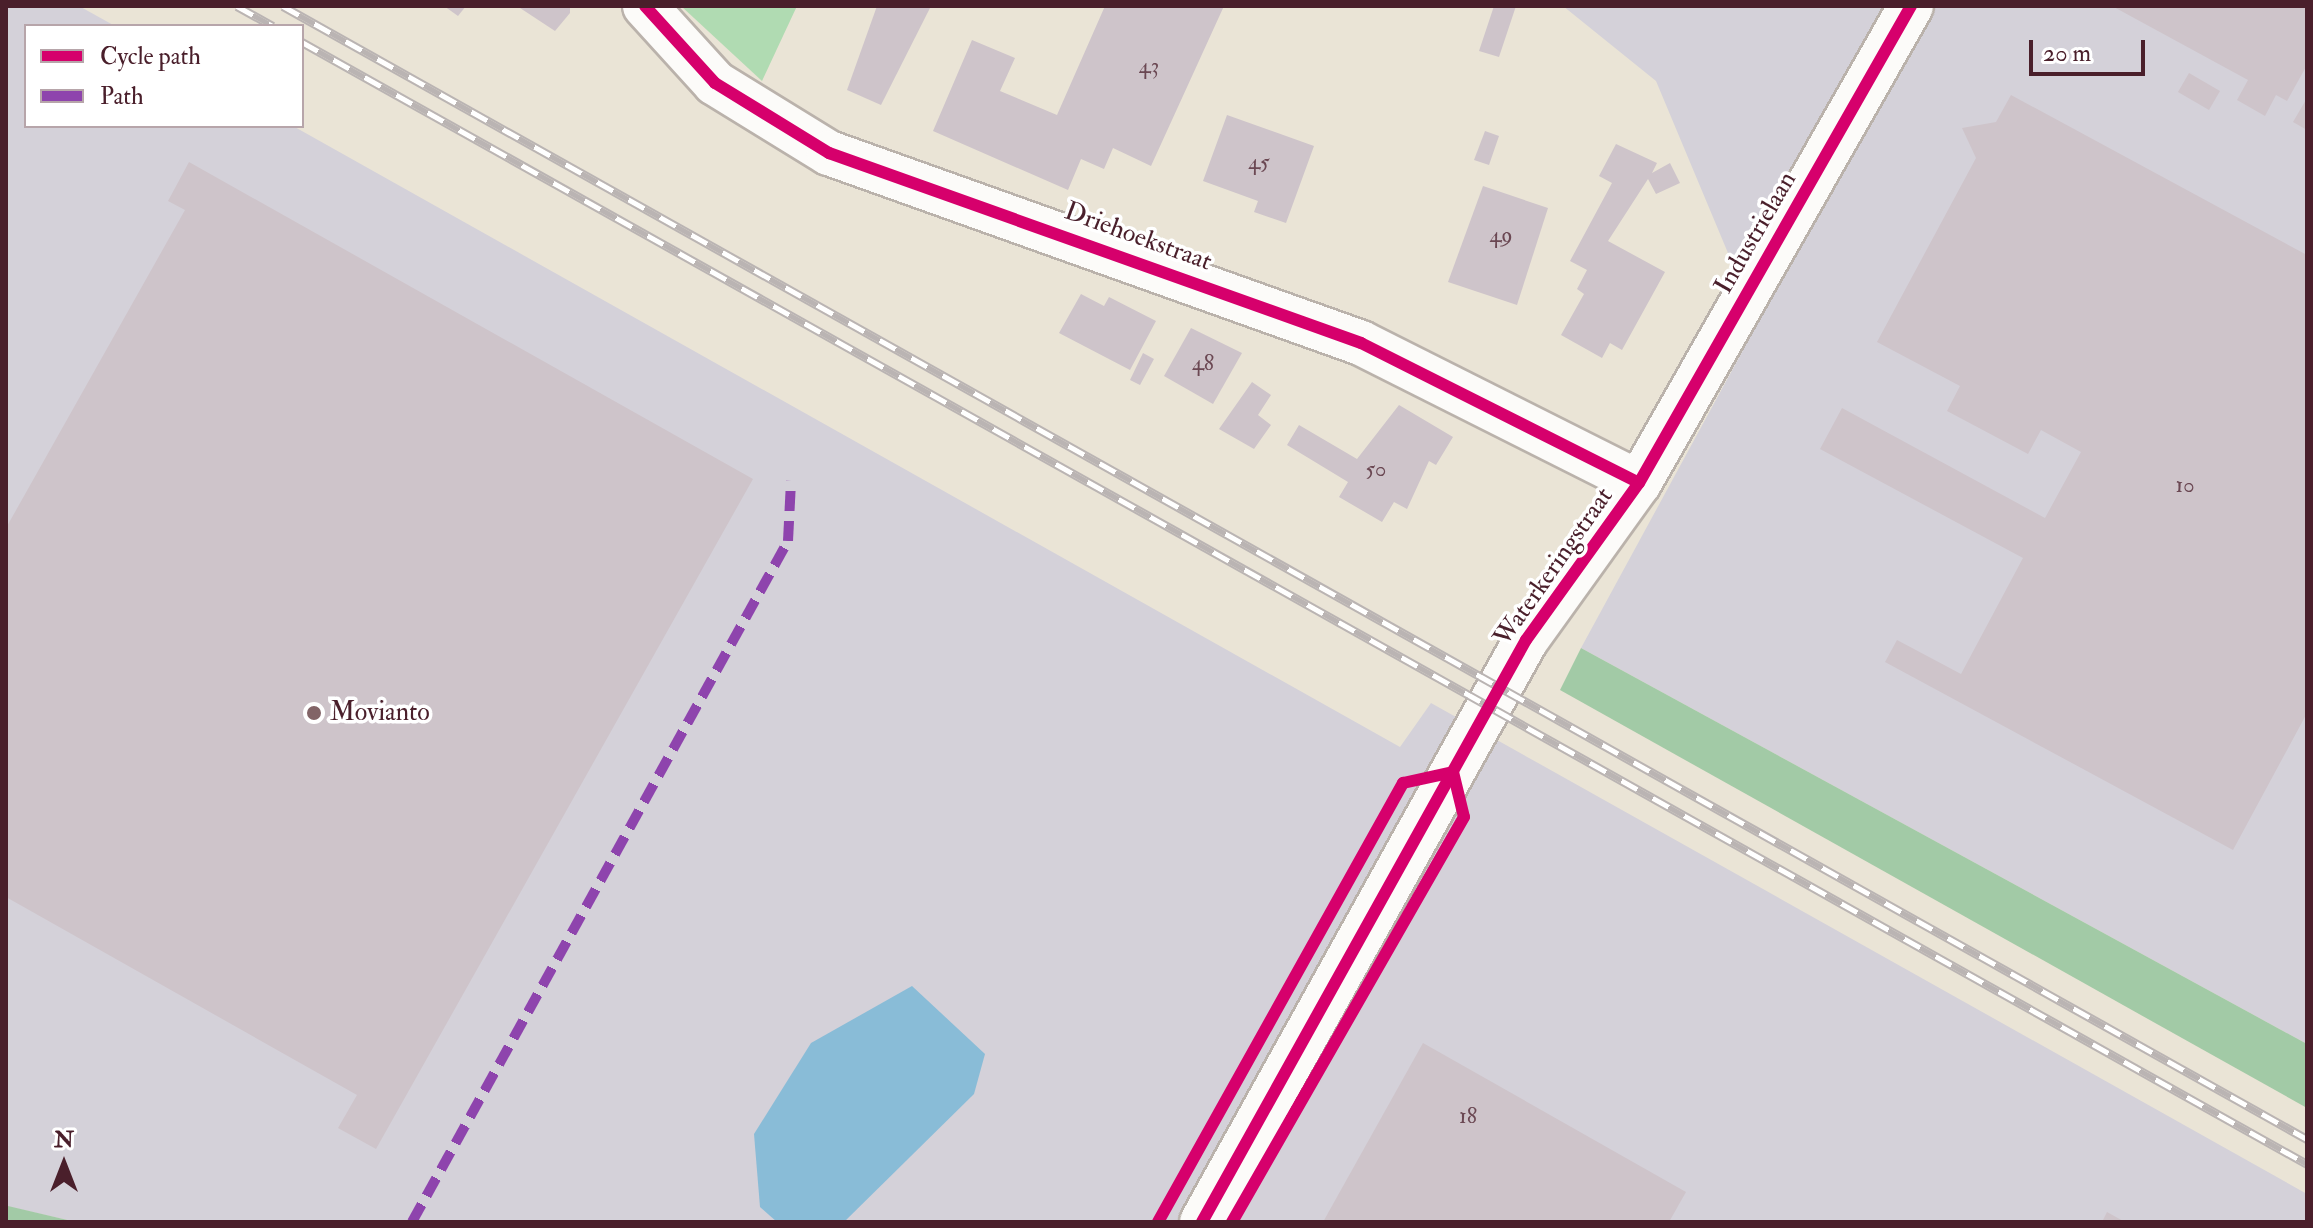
<!DOCTYPE html>
<style>
body{margin:0}
#map{position:relative;width:2313px;height:1228px;overflow:hidden;background:#eae4d6;font-family:"IM FELL Double Pica",serif}
div>[style]{position:absolute}
.industrial>*{inset:0;background:#d4d1d9}
.green>*{inset:0;background:#b0dbb2}
.forest>*{inset:0;background:#a2caa6}
.water>*{inset:0;background:#89bcd7}
.building>*{inset:0;background:#cec4ca}
.roads{filter:drop-shadow(2px 0 #bab2ab) drop-shadow(-2px 0 #bab2ab) drop-shadow(0 2px #bab2ab) drop-shadow(0 -2px #bab2ab)}
.minor>*{height:44px;margin:-22px;padding:0 22px;transform-origin:22px;border-radius:22px;background:#fcfbf9}
.rail>*{height:9px;margin-top:-4.5px;transform-origin:0;background:repeating-linear-gradient(90deg,#fff 0 18px,#bab4b3 0 36px);box-sizing:border-box;border-block:2px solid #bab4b3}
.quiet>*{height:10px;margin-top:-5px;transform-origin:0;background:repeating-linear-gradient(90deg,#8e44ad 0 20px,transparent 0 30px)}
.cycleway>*{height:12px;margin:-6px;padding:0 6px;transform-origin:6px;border-radius:6px;background:#d6006c}
.dots>*{width:22px;height:22px;translate:-50% -50%;box-sizing:border-box;border:4px solid #fff;border-radius:50%}
span{translate:-50% -50%;white-space:nowrap;text-align:center;line-height:1.15;-webkit-text-stroke:7px #fff;paint-order:stroke}
.number-label{font-size:22px;color:#6b4853}
.number-label span{-webkit-text-stroke-width:0}
.street-label{font-size:26px;color:#4a1f2b}
.poi-label{font-size:26px;color:#4a1f2b}
.left{translate:0 -50%;text-align:left}
.frame{position:absolute;inset:0;border:8px solid #4a1f2b;pointer-events:none}
.legend{position:absolute;left:24px;top:24px;width:280px;height:104px;box-sizing:border-box;background:#fff;border:2px solid #b7a5aa;margin:0;padding:10px 14px;list-style:none;font-size:24px;color:#4a1f2b}
.legend li{display:flex;align-items:center;gap:16px;height:40px}
.legend b{width:40px;border:2px solid #b7a5aa}
.north{position:absolute;left:24px;top:1124px;width:80px;height:80px;-webkit-text-stroke:6px #fff;paint-order:stroke;rotate:0deg;font-size:22px;font-weight:700;line-height:32px;text-align:center;color:#4a1f2b}
.north::after{content:'';display:block;margin:auto;width:28px;height:36px;background:#4a1f2b;clip-path:polygon(50% 0,100% 100%,50% 72%,0 100%)}
.scale{position:absolute;left:2029px;top:40px;width:116px;height:36px;box-sizing:border-box;border:4px solid #4a1f2b;border-top:0;padding-left:10px;font-size:24px;line-height:28px;white-space:nowrap;color:#4a1f2b;-webkit-text-stroke:6px #fff;paint-order:stroke}
</style>
<div id="map">
<div class="industrial">
<i style="clip-path:polygon(6px 6px,79px 6px,115px 26px,26px 26px,26px 126px,293px 126px,1400px 747px,1431px 703px,2307px 1194px,2307px 1222px,76px 1222px,6px 1206px)"></i>
<i style="clip-path:polygon(1563px 6px,2307px 6px,2307px 1044px,1581px 648px,1779px 284px,1728px 253px,1656px 81px)"></i>
</div>
<div class="green">
<i style="clip-path:polygon(681px 6px,797px 6px,762px 81px)"></i>
</div>
<div class="forest">
<i style="clip-path:polygon(1581px 648px,2307px 1044px,2307px 1108px,1560px 690px)"></i>
<i style="clip-path:polygon(6px 1206px,8px 1206px,76px 1222px,6px 1222px)"></i>
</div>
<div class="water">
<i style="clip-path:polygon(912px 986px,985px 1054px,974px 1094px,844px 1222px,777px 1222px,760px 1207px,754px 1134px,811px 1043px)"></i>
</div>
<div class="building">
<i style="clip-path:polygon(444px 6px,466px 6px,458px 16px)"></i>
<i style="clip-path:polygon(517px 6px,570px 6px,570px 13px,555px 31px)"></i>
<i style="clip-path:polygon(877px 6px,931px 6px,881px 105px,847px 90px)"></i>
<i style="clip-path:polygon(1105px 6px,1224px 6px,1151px 166px,1113px 148px,1104px 169px,1081px 159px,1068px 190px,933px 131px,972px 40px,1015px 58px,1000px 91px,1057px 115px)"></i>
<i style="clip-path:polygon(1494px 6px,1516px 6px,1499px 57px,1479px 51px)"></i>
<i style="clip-path:polygon(2112px 6px,2307px 6px,2307px 65px,2287px 101px,2276px 95px,2265px 116px,2237px 100px,2248px 80px)"></i>
<i style="clip-path:polygon(2189px 73px,2220px 91px,2209px 110px,2178px 92px)"></i>
<i style="clip-path:polygon(2011px 95px,2307px 255px,2307px 713px,2233px 850px,1885px 662px,1897px 640px,1961px 674px,2023px 558px,1820px 449px,1842px 408px,2045px 518px,2081px 452px,2041px 430px,2028px 454px,1947px 411px,1960px 386px,1877px 342px,1976px 158px,1962px 128px,1996px 122px)"></i>
<i style="clip-path:polygon(2307px 98px,2307px 130px,2293px 122px)"></i>
<i style="clip-path:polygon(1227px 115px,1314px 146px,1286px 223px,1254px 212px,1258px 201px,1203px 181px)"></i>
<i style="clip-path:polygon(1485px 131px,1499px 136px,1489px 165px,1474px 160px)"></i>
<i style="clip-path:polygon(1616px 144px,1657px 163px,1652px 173px,1670px 163px,1680px 183px,1656px 194px,1648px 179px,1608px 241px,1665px 272px,1622px 350px,1610px 343px,1602px 358px,1561px 335px,1584px 294px,1577px 289px,1587px 270px,1570px 261px,1612px 183px,1599px 176px)"></i>
<i style="clip-path:polygon(189px 162px,753px 479px,376px 1149px,338px 1128px,357px 1095px,6px 897px,6px 528px,185px 210px,168px 201px)"></i>
<i style="clip-path:polygon(1483px 186px,1548px 208px,1517px 305px,1448px 282px)"></i>
<i style="clip-path:polygon(1081px 294px,1104px 306px,1109px 297px,1156px 321px,1130px 370px,1059px 333px)"></i>
<i style="clip-path:polygon(1191px 328px,1242px 353px,1213px 404px,1164px 376px)"></i>
<i style="clip-path:polygon(1143px 353px,1154px 359px,1140px 385px,1130px 380px)"></i>
<i style="clip-path:polygon(1252px 382px,1271px 395px,1258px 415px,1271px 425px,1254px 449px,1219px 429px)"></i>
<i style="clip-path:polygon(1399px 405px,1453px 437px,1436px 465px,1429px 461px,1407px 509px,1394px 502px,1382px 522px,1339px 497px,1348px 482px,1287px 445px,1299px 425px,1357px 459px)"></i>
<i style="clip-path:polygon(1423px 1043px,1686px 1192px,1669px 1222px,1323px 1222px)"></i>
<i style="clip-path:polygon(2107px 1212px,2125px 1222px,2102px 1222px)"></i>
</div>
<div class="roads">
<div class="minor">
<i style="left:645px;top:6px;width:104px;rotate:47.7deg"></i>
<i style="left:715px;top:83px;width:134px;rotate:31.6deg"></i>
<i style="left:829px;top:153px;width:565px;rotate:19.65deg"></i>
<i style="left:1361px;top:343px;width:311px;rotate:26.7deg"></i>
<i style="left:1202px;top:1222px;width:666px;rotate:-60.9deg"></i>
<i style="left:1526px;top:640px;width:193px;rotate:-54.3deg"></i>
<i style="left:1639px;top:483px;width:549px;rotate:-60.31deg"></i>
</div>
</div>
<div class="rail">
<i style="left:237px;top:6px;width:41px;rotate:29.1deg"></i>
<i style="left:283px;top:6px;width:2320px;rotate:29.24deg"></i>
<i style="left:302px;top:42px;width:2298px;rotate:29.23deg"></i>
</div>
<div class="quiet">
<i style="left:412px;top:1222px;width:778px;rotate:-61.1deg"></i>
<i style="left:788px;top:541px;width:60px;rotate:-87.1deg"></i>
</div>
<div class="cycleway">
<i style="left:645px;top:6px;width:104px;rotate:47.7deg"></i>
<i style="left:715px;top:83px;width:134px;rotate:31.6deg"></i>
<i style="left:829px;top:153px;width:565px;rotate:19.65deg"></i>
<i style="left:1361px;top:343px;width:311px;rotate:26.7deg"></i>
<i style="left:1158px;top:1222px;width:503px;rotate:-60.83deg"></i>
<i style="left:1403px;top:783px;width:51px;rotate:-12.4deg"></i>
<i style="left:1453px;top:772px;width:46px;rotate:76.3deg"></i>
<i style="left:1464px;top:817px;width:467px;rotate:119.8deg"></i>
<i style="left:1202px;top:1222px;width:666px;rotate:-60.9deg"></i>
<i style="left:1526px;top:640px;width:193px;rotate:-54.3deg"></i>
<i style="left:1639px;top:483px;width:549px;rotate:-60.31deg"></i>
</div>
<div class="dots">
<i style="left:314px;top:713px;background:#826467"></i>
</div>
<div class="number-label">
<span style="left:1149px;top:67px">43</span>
<span style="left:1259px;top:163px">45</span>
<span style="left:1501px;top:236px">49</span>
<span style="left:1203px;top:364px">48</span>
<span style="left:1376px;top:470px">50</span>
<span style="left:2185px;top:486px">10</span>
<span style="left:1468px;top:1117px">18</span>
</div>
<div class="street-label">
<span style="left:1756px;top:233px;rotate:-60deg">Industrielaan</span>
<span style="left:1138px;top:237px;rotate:20deg">Driehoekstraat</span>
<span style="left:1554px;top:567px;rotate:-55deg">Waterkeringstraat</span>
</div>
<div class="poi-label">
<span class="left" style="left:330px;top:713px">Movianto</span>
</div>
<div class="frame"></div>
<ul class="legend">
<li><b style="height:10px;background:#d6006c"></b>Cycle path</li>
<li><b style="height:10px;background:#8e44ad"></b>Path</li>
</ul>
<div class="north">N</div>
<div class="scale">20 m</div>
</div>
